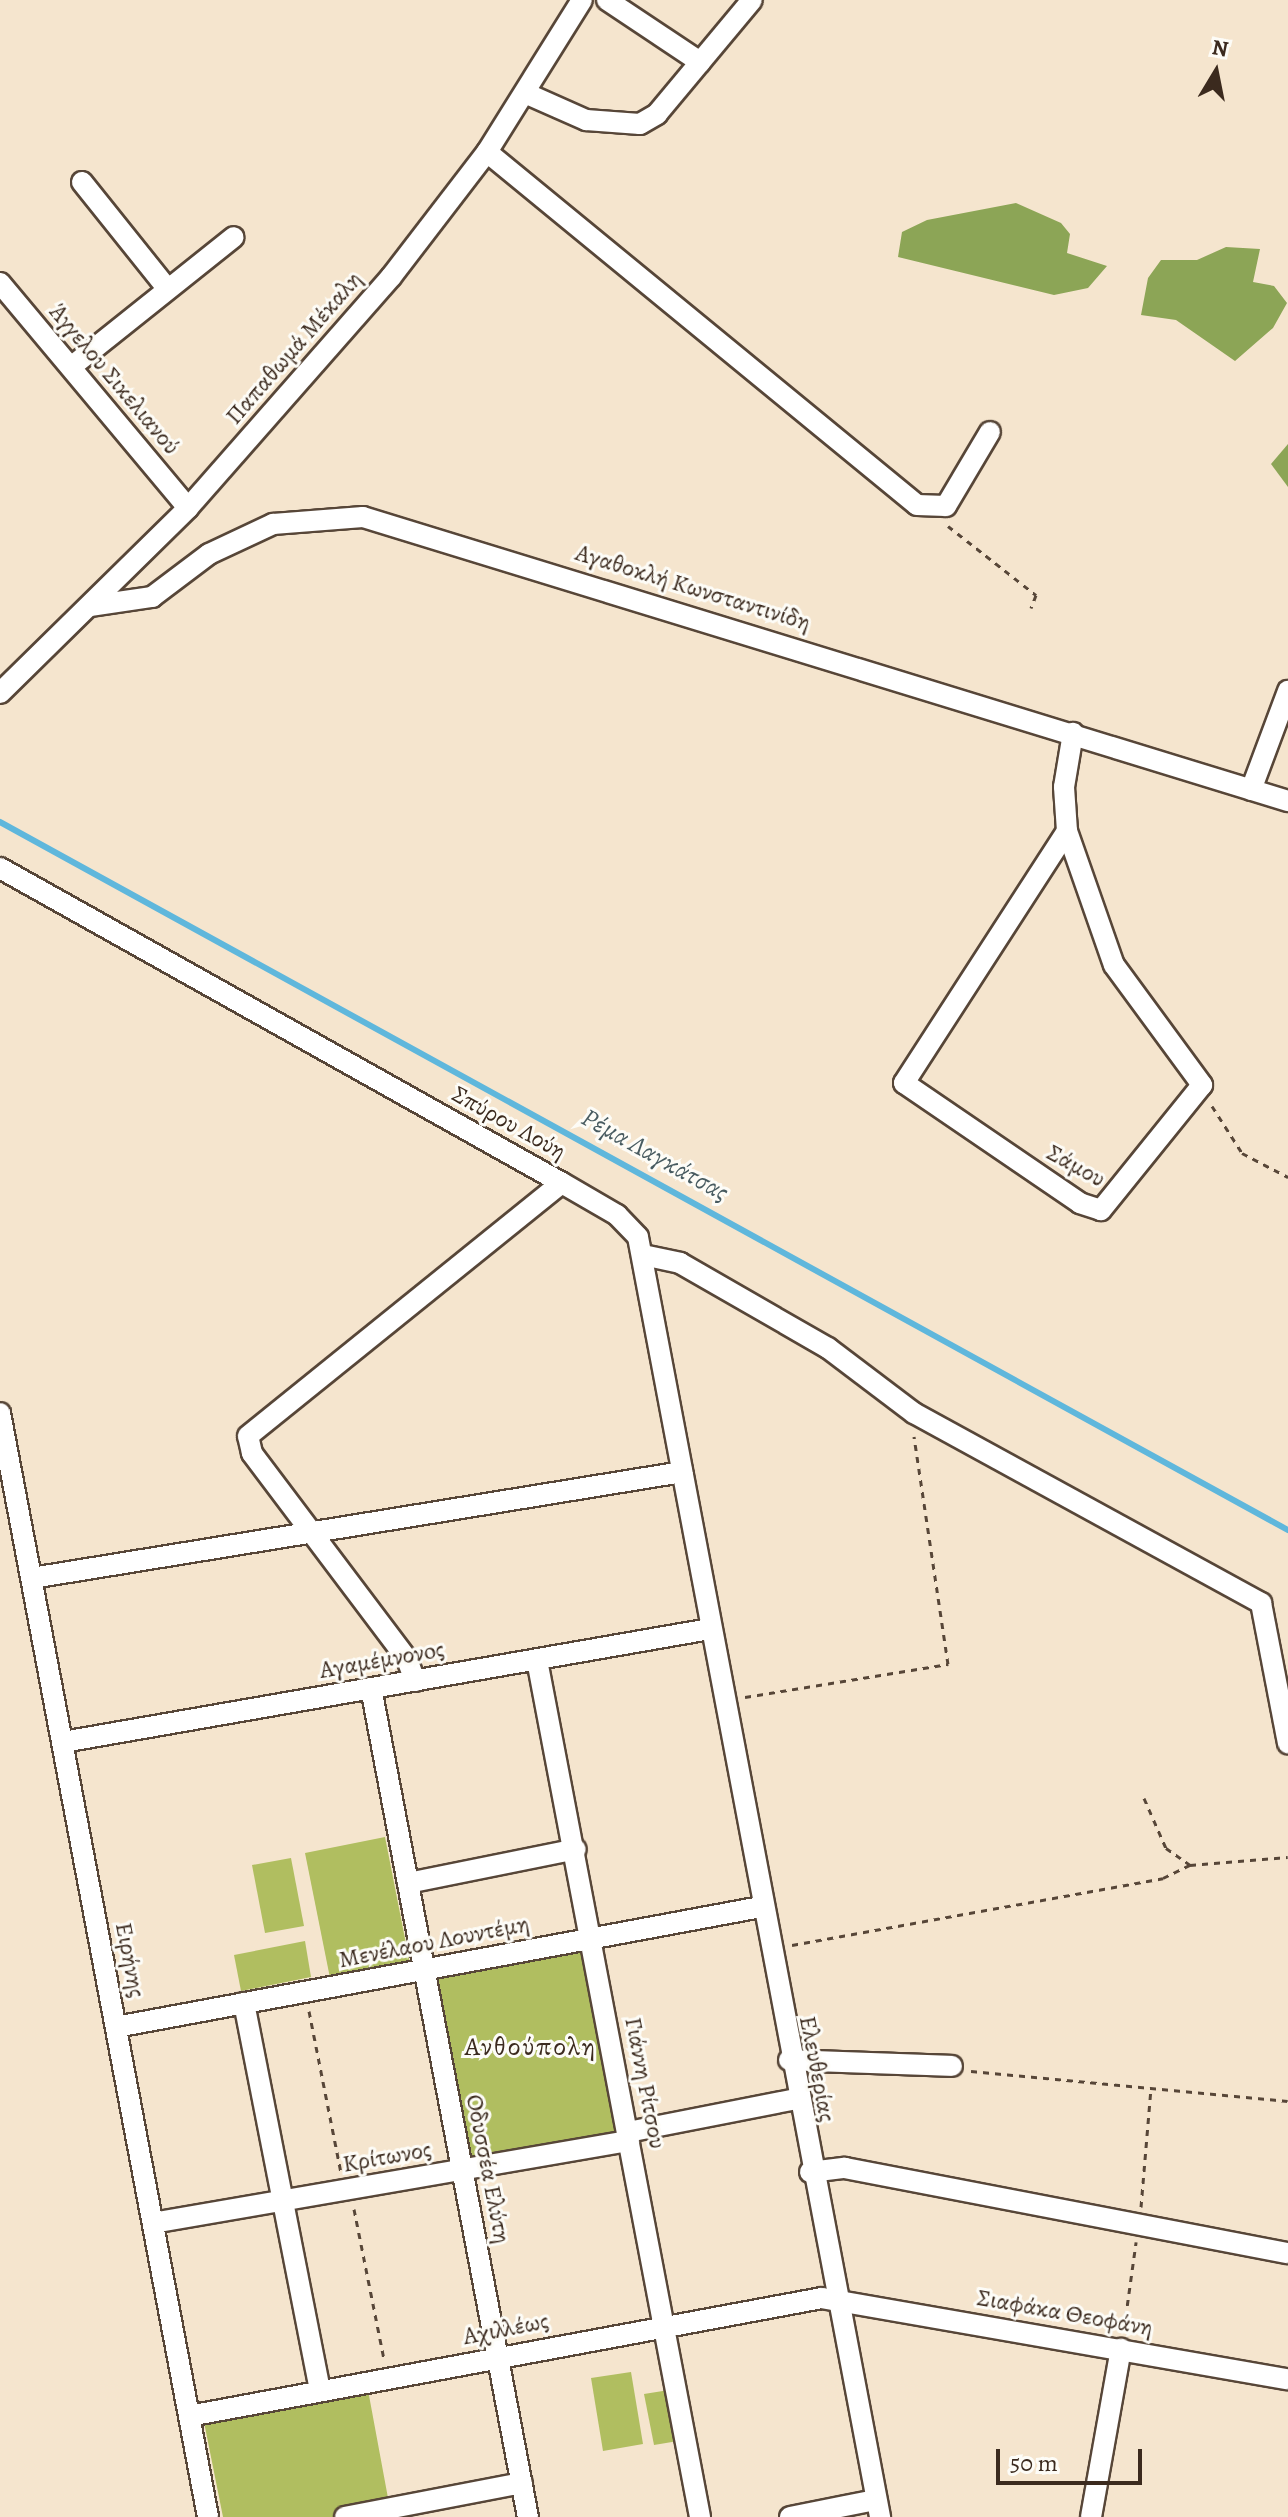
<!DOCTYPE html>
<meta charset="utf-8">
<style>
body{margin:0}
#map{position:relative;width:1288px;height:2517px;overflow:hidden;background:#f5e5ce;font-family:Alegreya,serif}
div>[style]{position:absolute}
.green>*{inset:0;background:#b0be60}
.forest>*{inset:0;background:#8ca556}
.stream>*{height:6px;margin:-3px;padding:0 3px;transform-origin:3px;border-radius:3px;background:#5fb7dc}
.path>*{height:3px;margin-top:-1.5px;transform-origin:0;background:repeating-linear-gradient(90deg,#574638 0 6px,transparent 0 12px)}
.roads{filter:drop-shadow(2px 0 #574638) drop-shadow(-2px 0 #574638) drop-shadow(0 2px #574638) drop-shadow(0 -2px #574638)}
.minor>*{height:20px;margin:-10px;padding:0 10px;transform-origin:10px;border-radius:10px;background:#fff}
span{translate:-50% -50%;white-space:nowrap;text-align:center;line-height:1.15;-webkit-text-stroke:6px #fdfcf7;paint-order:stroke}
.street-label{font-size:24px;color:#3b2a1e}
.water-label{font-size:26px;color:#485b60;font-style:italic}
.neighbourhood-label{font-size:26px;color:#3b2a1e;letter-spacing:2px}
.north{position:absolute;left:1176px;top:32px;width:80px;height:80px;-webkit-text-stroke:6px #fdfcf7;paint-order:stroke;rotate:10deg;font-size:22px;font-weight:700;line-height:32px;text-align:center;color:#3b2a1e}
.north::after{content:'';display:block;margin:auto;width:28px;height:36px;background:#3b2a1e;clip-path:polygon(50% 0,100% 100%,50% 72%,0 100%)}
.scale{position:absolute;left:996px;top:2449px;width:146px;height:36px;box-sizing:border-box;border:4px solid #3b2a1e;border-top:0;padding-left:10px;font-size:24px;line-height:28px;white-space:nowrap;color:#3b2a1e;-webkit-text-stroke:6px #fdfcf7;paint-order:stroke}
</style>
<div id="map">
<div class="green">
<i style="clip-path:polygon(385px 1837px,410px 1964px,330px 1978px,305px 1853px)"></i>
<i style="clip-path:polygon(291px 1858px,304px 1926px,265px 1933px,252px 1865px)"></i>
<i style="clip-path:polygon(305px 1941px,311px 1977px,241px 1991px,234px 1955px)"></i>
<i style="clip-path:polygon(581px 1951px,617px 2135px,473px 2162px,438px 1978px)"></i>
<i style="clip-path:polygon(631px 2372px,643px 2444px,603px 2451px,591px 2378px)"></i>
<i style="clip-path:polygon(368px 2390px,388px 2498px,342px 2506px,343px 2517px,223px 2517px,204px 2422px)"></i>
<i style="clip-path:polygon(669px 2390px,678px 2441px,654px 2445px,644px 2394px)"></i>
</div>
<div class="forest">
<i style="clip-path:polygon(1016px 203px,1061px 223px,1070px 234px,1067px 253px,1107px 266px,1088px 288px,1054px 295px,898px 257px,902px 232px,927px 220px)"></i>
<i style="clip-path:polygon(1226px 247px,1260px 249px,1253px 282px,1274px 286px,1287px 303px,1273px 328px,1235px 361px,1176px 320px,1141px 315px,1148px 278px,1161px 260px,1197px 260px)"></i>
<i style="clip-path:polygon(1288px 444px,1288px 487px,1271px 464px)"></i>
</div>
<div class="stream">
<i style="left:0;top:822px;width:1470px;rotate:28.8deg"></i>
</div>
<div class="path">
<i style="left:948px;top:526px;width:112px;rotate:38.1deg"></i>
<i style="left:1036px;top:595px;width:14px;rotate:111deg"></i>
<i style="left:1212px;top:1106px;width:56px;rotate:57.4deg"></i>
<i style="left:1242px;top:1153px;width:52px;rotate:27.6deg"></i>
<i style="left:745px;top:1697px;width:206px;rotate:-9.2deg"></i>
<i style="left:948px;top:1664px;width:230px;rotate:-98.5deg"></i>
<i style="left:1144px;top:1798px;width:55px;rotate:66.3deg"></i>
<i style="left:1166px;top:1848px;width:29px;rotate:35deg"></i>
<i style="left:1190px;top:1865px;width:98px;rotate:-4.7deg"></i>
<i style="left:792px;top:1945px;width:377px;rotate:-10.2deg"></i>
<i style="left:1163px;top:1878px;width:30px;rotate:-26deg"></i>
<i style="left:309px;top:2011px;width:165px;rotate:78.8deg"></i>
<i style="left:971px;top:2071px;width:318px;rotate:5.4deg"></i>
<i style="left:1141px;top:2207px;width:120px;rotate:-85.2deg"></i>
<i style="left:354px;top:2209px;width:153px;rotate:78.7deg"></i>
<i style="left:1124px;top:2329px;width:88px;rotate:-82.1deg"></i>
</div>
<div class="roads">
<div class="minor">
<i style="left:607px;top:0;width:112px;rotate:33.7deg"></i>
<i style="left:525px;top:93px;width:67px;rotate:23.9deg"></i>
<i style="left:586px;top:120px;width:54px;rotate:4.2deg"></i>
<i style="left:640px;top:124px;width:20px;rotate:-30deg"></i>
<i style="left:657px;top:114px;width:148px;rotate:-50.2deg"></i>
<i style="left:487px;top:152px;width:556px;rotate:39.38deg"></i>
<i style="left:917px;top:505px;width:29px;rotate:2deg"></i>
<i style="left:946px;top:506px;width:86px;rotate:-59.3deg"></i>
<i style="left:82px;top:182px;width:136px;rotate:51.3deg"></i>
<i style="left:0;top:283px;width:293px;rotate:50.1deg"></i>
<i style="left:71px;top:367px;width:208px;rotate:-38.6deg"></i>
<i style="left:90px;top:606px;width:63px;rotate:-8.3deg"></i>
<i style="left:152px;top:597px;width:71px;rotate:-37deg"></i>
<i style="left:209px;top:554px;width:71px;rotate:-25.1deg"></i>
<i style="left:273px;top:524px;width:90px;rotate:-4.4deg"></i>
<i style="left:363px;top:517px;width:968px;rotate:17.07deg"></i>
<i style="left:0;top:693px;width:264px;rotate:-44.5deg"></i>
<i style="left:188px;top:508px;width:308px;rotate:-48.7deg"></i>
<i style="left:391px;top:277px;width:158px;rotate:-52.5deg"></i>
<i style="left:487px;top:152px;width:179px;rotate:-58deg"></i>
<i style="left:1251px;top:790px;width:106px;rotate:-69.5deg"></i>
<i style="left:1067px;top:831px;width:142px;rotate:70.7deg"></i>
<i style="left:1114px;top:965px;width:149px;rotate:53.7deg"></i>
<i style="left:1202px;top:1085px;width:161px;rotate:128.9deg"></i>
<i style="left:1101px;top:1210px;width:22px;rotate:-162deg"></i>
<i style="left:1080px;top:1203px;width:213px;rotate:-145.7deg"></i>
<i style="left:904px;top:1083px;width:300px;rotate:-57.1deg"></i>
<i style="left:1067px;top:831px;width:44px;rotate:-93.9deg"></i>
<i style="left:1064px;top:787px;width:55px;rotate:-80.5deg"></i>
<i style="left:0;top:868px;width:644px;rotate:29.27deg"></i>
<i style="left:562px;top:1183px;width:64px;rotate:30.2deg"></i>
<i style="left:617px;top:1215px;width:30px;rotate:46deg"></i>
<i style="left:638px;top:1237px;width:1303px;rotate:79.29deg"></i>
<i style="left:643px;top:1255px;width:38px;rotate:12deg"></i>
<i style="left:680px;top:1263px;width:171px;rotate:29.9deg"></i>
<i style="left:828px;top:1348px;width:108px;rotate:37.1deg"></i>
<i style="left:914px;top:1413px;width:396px;rotate:28.7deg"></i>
<i style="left:1261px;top:1603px;width:143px;rotate:79.1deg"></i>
<i style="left:0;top:1413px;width:1123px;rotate:79.33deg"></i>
<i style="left:32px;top:1578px;width:659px;rotate:-9.26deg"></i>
<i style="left:537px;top:1660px;width:872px;rotate:79.23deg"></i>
<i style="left:415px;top:1681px;width:23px;rotate:-110deg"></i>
<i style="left:407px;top:1659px;width:258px;rotate:-127deg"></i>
<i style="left:252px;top:1453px;width:17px;rotate:-103deg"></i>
<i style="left:248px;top:1436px;width:403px;rotate:-38.9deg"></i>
<i style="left:371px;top:1688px;width:844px;rotate:79.28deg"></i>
<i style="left:63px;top:1742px;width:657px;rotate:-9.91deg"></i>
<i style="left:408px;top:1883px;width:171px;rotate:-11.4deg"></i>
<i style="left:244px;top:2003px;width:395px;rotate:78.9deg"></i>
<i style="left:116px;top:2027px;width:656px;rotate:-10.54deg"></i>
<i style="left:789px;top:2060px;width:163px;rotate:2.1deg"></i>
<i style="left:628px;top:2132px;width:171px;rotate:-11.1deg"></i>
<i style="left:810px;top:2172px;width:35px;rotate:-7deg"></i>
<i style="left:845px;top:2168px;width:451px;rotate:10.9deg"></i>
<i style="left:153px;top:2223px;width:483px;rotate:-9.8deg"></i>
<i style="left:189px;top:2416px;width:644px;rotate:-10.56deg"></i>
<i style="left:822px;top:2298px;width:473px;rotate:9.9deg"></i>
<i style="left:345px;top:2517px;width:180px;rotate:-10.9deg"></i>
<i style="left:790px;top:2517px;width:87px;rotate:-11.3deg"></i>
<i style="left:1091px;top:2517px;width:171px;rotate:-79.9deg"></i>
</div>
</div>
<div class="street-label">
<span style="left:294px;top:348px;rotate:-49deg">Παπαθωμά Μέκαλη</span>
<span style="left:114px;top:379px;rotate:50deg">Άγγελου Σικελιανού</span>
<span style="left:693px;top:588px;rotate:17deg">Αγαθοκλή Κωνσταντινίδη</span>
<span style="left:509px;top:1123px;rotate:29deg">Σπύρου Λούη</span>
<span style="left:1076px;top:1166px;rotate:29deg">Σάμου</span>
<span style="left:382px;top:1660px;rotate:-10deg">Αγαμέμνονoς</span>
<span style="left:434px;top:1942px;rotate:-11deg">Μενέλαου Λουντέμη</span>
<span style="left:130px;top:1960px;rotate:79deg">Ειρήνης</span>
<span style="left:817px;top:2069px;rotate:79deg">Ελευθερίας</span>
<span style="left:645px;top:2083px;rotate:79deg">Γιάννη Ρίτσου</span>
<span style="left:387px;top:2157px;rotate:-10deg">Κρίτωνος</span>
<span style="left:488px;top:2169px;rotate:79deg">Οδυσσέα Ελύτη</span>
<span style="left:1065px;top:2313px;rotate:10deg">Σιαφάκα Θεοφάνη</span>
<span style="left:506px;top:2329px;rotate:-11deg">Αχιλλέως</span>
</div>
<div class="water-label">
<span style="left:655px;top:1155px;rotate:29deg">Ρέμα Λαγκάτσας</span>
</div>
<div class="neighbourhood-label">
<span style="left:531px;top:2047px">Ανθούπολη</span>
</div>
<div class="north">N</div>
<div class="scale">50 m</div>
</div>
